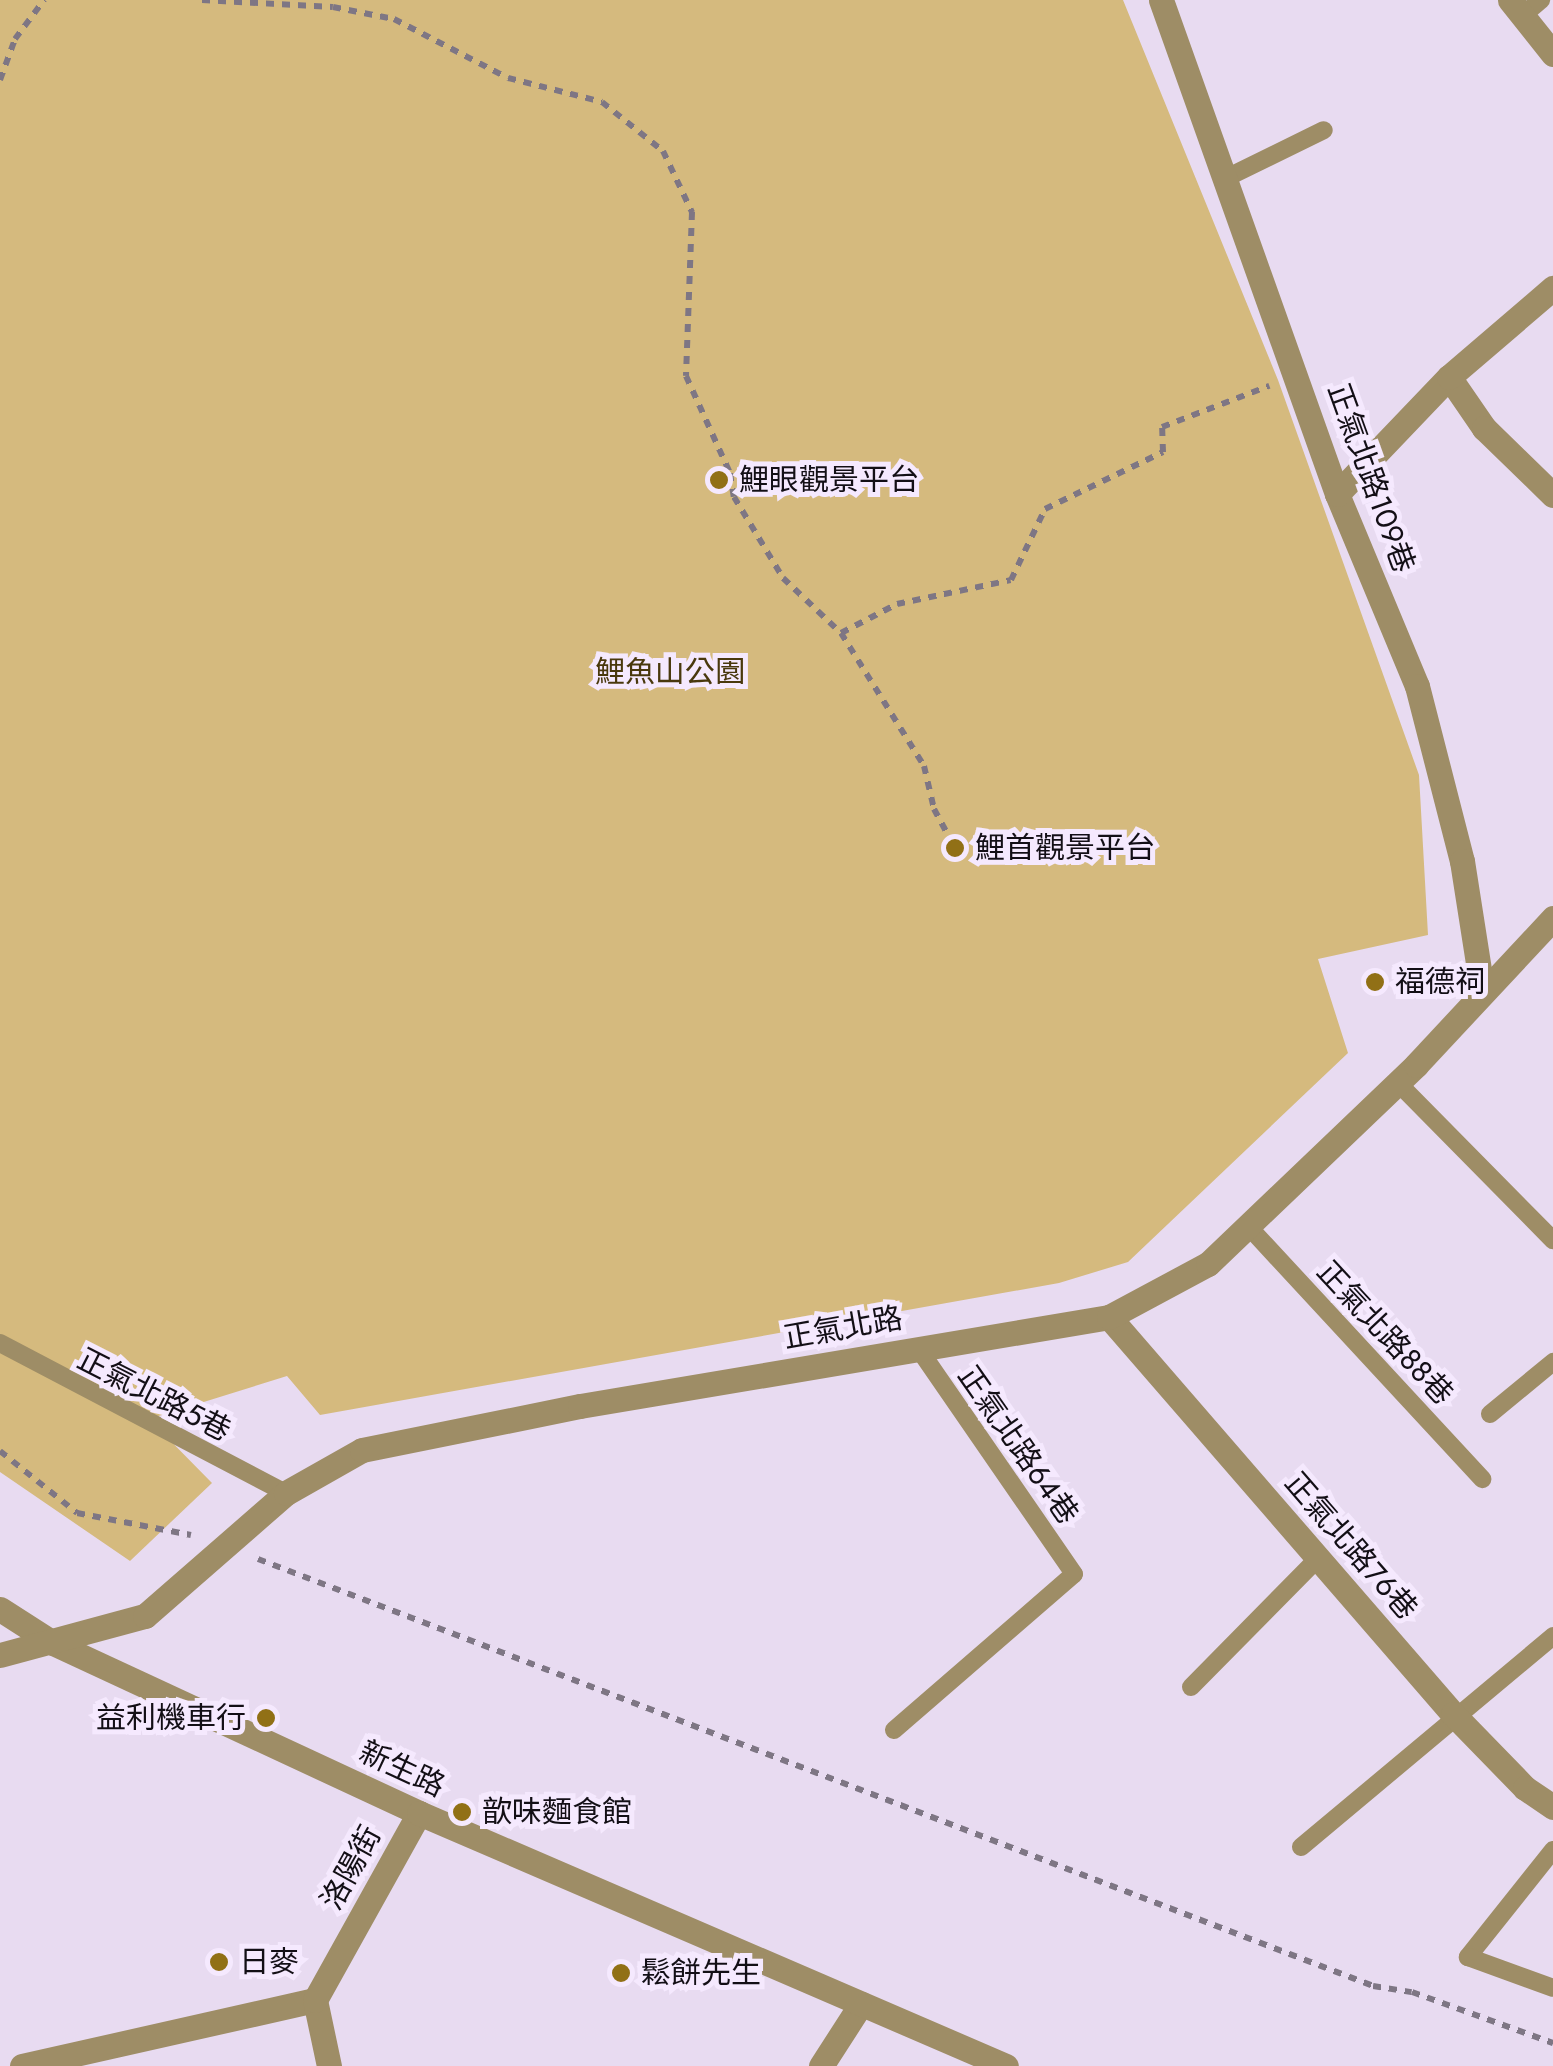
<!DOCTYPE html>
<meta charset="utf-8">
<style>
body{margin:0}
#map{position:relative;width:1553px;height:2066px;overflow:hidden;background:#e8dbf1;font-family:Jost,"Noto Sans TC",sans-serif}
div>[style]{position:absolute}
.green>*{inset:0;background:#d5ba7e}
.path>*{height:6px;margin-top:-3px;transform-origin:0;background:repeating-linear-gradient(90deg,#7e7684 0 8px,transparent 0 16px)}
.service>*{height:18px;margin:-9px;padding:0 9px;transform-origin:9px;border-radius:9px;background:#9e8d66}
.minor>*{height:25px;margin:-12.5px;padding:0 12.5px;transform-origin:12.5px;border-radius:12.5px;background:#9e8d66}
.tertiary>*{height:25px;margin:-12.5px;padding:0 12.5px;transform-origin:12.5px;border-radius:12.5px;background:#9e8d66}
.dots>*{width:28px;height:28px;translate:-50% -50%;box-sizing:border-box;border:5px solid #f5e9fe;border-radius:50%}
span{translate:-50% -50%;white-space:nowrap;text-align:center;line-height:1.15;-webkit-text-stroke:10px #f5e9fe;paint-order:stroke}
.street-label{font-size:30px;color:#130f16}
.poi-label{font-size:30px;color:#130f16}
.left{translate:0 -50%;text-align:left}
.right{translate:-100% -50%;text-align:right}
.park-label{font-size:30px;color:#49380d}
</style>
<div id="map">
<div class="green">
<i style="clip-path:polygon(0 0,1123px 0,1278px 380px,1419px 775px,1428px 935px,1318px 959px,1348px 1053px,1128px 1262px,1059px 1283px,320px 1415px,287px 1376px,149px 1419px,212px 1483px,130px 1561px,0 1472px)"></i>
</div>
<div class="path">
<i style="left:202px;top:0;width:131px;rotate:3.1deg"></i>
<i style="left:333px;top:7px;width:62px;rotate:11.1deg"></i>
<i style="left:394px;top:19px;width:128px;rotate:27.4deg"></i>
<i style="left:508px;top:78px;width:97px;rotate:14.3deg"></i>
<i style="left:602px;top:102px;width:78px;rotate:38.8deg"></i>
<i style="left:663px;top:151px;width:68px;rotate:64.6deg"></i>
<i style="left:692px;top:212px;width:164px;rotate:92.1deg"></i>
<i style="left:686px;top:376px;width:107px;rotate:65.6deg"></i>
<i style="left:730px;top:473px;width:24px;rotate:81deg"></i>
<i style="left:734px;top:497px;width:95px;rotate:58.8deg"></i>
<i style="left:783px;top:578px;width:80px;rotate:43.5deg"></i>
<i style="left:841px;top:633px;width:157px;rotate:58deg"></i>
<i style="left:924px;top:766px;width:44px;rotate:76.9deg"></i>
<i style="left:934px;top:809px;width:44px;rotate:61.7deg"></i>
<i style="left:0;top:80px;width:44px;rotate:-69.9deg"></i>
<i style="left:15px;top:39px;width:49px;rotate:-53.4deg"></i>
<i style="left:719px;top:480px;width:13px;rotate:-32deg"></i>
<i style="left:841px;top:633px;width:63px;rotate:-27.4deg"></i>
<i style="left:897px;top:604px;width:116px;rotate:-11.9deg"></i>
<i style="left:1011px;top:580px;width:79px;rotate:-64.4deg"></i>
<i style="left:1045px;top:509px;width:131px;rotate:-25.8deg"></i>
<i style="left:1163px;top:452px;width:25px;rotate:-92deg"></i>
<i style="left:1162px;top:427px;width:115px;rotate:-21deg"></i>
<i style="left:0;top:1451px;width:99px;rotate:38.8deg"></i>
<i style="left:77px;top:1513px;width:116px;rotate:10.9deg"></i>
<i style="left:258px;top:1559px;width:1194px;rotate:20.95deg"></i>
<i style="left:1373px;top:1986px;width:39px;rotate:9deg"></i>
<i style="left:1412px;top:1992px;width:150px;rotate:19.9deg"></i>
</div>
<div class="service">
<i style="left:1522px;top:16px;width:25px;rotate:-40deg"></i>
<i style="left:1224px;top:179px;width:111px;rotate:-26.1deg"></i>
<i style="left:1398px;top:1083px;width:221px;rotate:45.4deg"></i>
<i style="left:1248px;top:1226px;width:345px;rotate:47.2deg"></i>
<i style="left:0;top:1343px;width:323px;rotate:27.7deg"></i>
<i style="left:1490px;top:1414px;width:82px;rotate:-39.5deg"></i>
<i style="left:1191px;top:1687px;width:181px;rotate:-45.4deg"></i>
<i style="left:894px;top:1730px;width:238px;rotate:-40.9deg"></i>
<i style="left:1074px;top:1574px;width:275px;rotate:-124.6deg"></i>
<i style="left:1301px;top:1847px;width:329px;rotate:-39.9deg"></i>
<i style="left:1553px;top:1850px;width:137px;rotate:128.5deg"></i>
<i style="left:1468px;top:1957px;width:90px;rotate:20deg"></i>
</div>
<div class="minor">
<i style="left:1161px;top:0;width:524px;rotate:70.39deg"></i>
<i style="left:1337px;top:494px;width:208px;rotate:67.4deg"></i>
<i style="left:1417px;top:686px;width:181px;rotate:75.6deg"></i>
<i style="left:1462px;top:861px;width:130px;rotate:81.1deg"></i>
<i style="left:1510px;top:0;width:69px;rotate:51.5deg"></i>
<i style="left:1449px;top:377px;width:62px;rotate:55.5deg"></i>
<i style="left:1484px;top:428px;width:96px;rotate:44.2deg"></i>
<i style="left:1337px;top:494px;width:162px;rotate:-46.3deg"></i>
<i style="left:1449px;top:377px;width:137px;rotate:-40.6deg"></i>
<i style="left:1109px;top:1317px;width:525px;rotate:49.09deg"></i>
<i style="left:1453px;top:1714px;width:103px;rotate:45.8deg"></i>
<i style="left:1525px;top:1788px;width:34px;rotate:34deg"></i>
<i style="left:22px;top:2066px;width:300px;rotate:-12.7deg"></i>
<i style="left:329px;top:2066px;width:67px;rotate:-102deg"></i>
<i style="left:315px;top:2000px;width:214px;rotate:-60.9deg"></i>
<i style="left:821px;top:2066px;width:74px;rotate:-57.2deg"></i>
</div>
<div class="tertiary">
<i style="left:0;top:1609px;width:63px;rotate:32.7deg"></i>
<i style="left:53px;top:1643px;width:404px;rotate:24.9deg"></i>
<i style="left:419px;top:1813px;width:639px;rotate:23.32deg"></i>
<i style="left:0;top:1655px;width:150px;rotate:-15.1deg"></i>
<i style="left:145px;top:1616px;width:187px;rotate:-41.1deg"></i>
<i style="left:286px;top:1493px;width:87px;rotate:-29.5deg"></i>
<i style="left:362px;top:1450px;width:222px;rotate:-11.4deg"></i>
<i style="left:580px;top:1406px;width:536px;rotate:-9.55deg"></i>
<i style="left:1109px;top:1317px;width:112px;rotate:-28.2deg"></i>
<i style="left:1208px;top:1264px;width:288px;rotate:-43.7deg"></i>
<i style="left:1416px;top:1065px;width:201px;rotate:-47deg"></i>
</div>
<div class="dots">
<i style="left:719px;top:480px;background:#917016"></i>
<i style="left:955px;top:848px;background:#917016"></i>
<i style="left:1375px;top:982px;background:#917016"></i>
<i style="left:266px;top:1718px;background:#917016"></i>
<i style="left:462px;top:1812px;background:#917016"></i>
<i style="left:219px;top:1962px;background:#917016"></i>
<i style="left:621px;top:1973px;background:#917016"></i>
</div>
<div class="street-label">
<span style="left:1371px;top:478px;rotate:70deg">正氣北路109巷</span>
<span style="left:843px;top:1328px;rotate:-10deg">正氣北路</span>
<span style="left:1385px;top:1333px;rotate:47deg">正氣北路88巷</span>
<span style="left:154px;top:1395px;rotate:27deg">正氣北路5巷</span>
<span style="left:1018px;top:1445px;rotate:55deg">正氣北路64巷</span>
<span style="left:1351px;top:1546px;rotate:49deg">正氣北路76巷</span>
<span style="left:402px;top:1769px;rotate:25deg">新生路</span>
<span style="left:351px;top:1868px;rotate:-61deg">洛陽街</span>
</div>
<div class="poi-label">
<span class="left" style="left:739px;top:480px">鯉眼觀景平台</span>
<span class="left" style="left:975px;top:848px">鯉首觀景平台</span>
<span class="left" style="left:1395px;top:982px">福德祠</span>
<span class="right" style="left:246px;top:1718px">益利機車行</span>
<span class="left" style="left:482px;top:1812px">歆味麵食館</span>
<span class="left" style="left:239px;top:1962px">日麥</span>
<span class="left" style="left:641px;top:1973px">鬆餅先生</span>
</div>
<div class="park-label">
<span style="left:670px;top:672px">鯉魚山公園</span>
</div>
</div>
